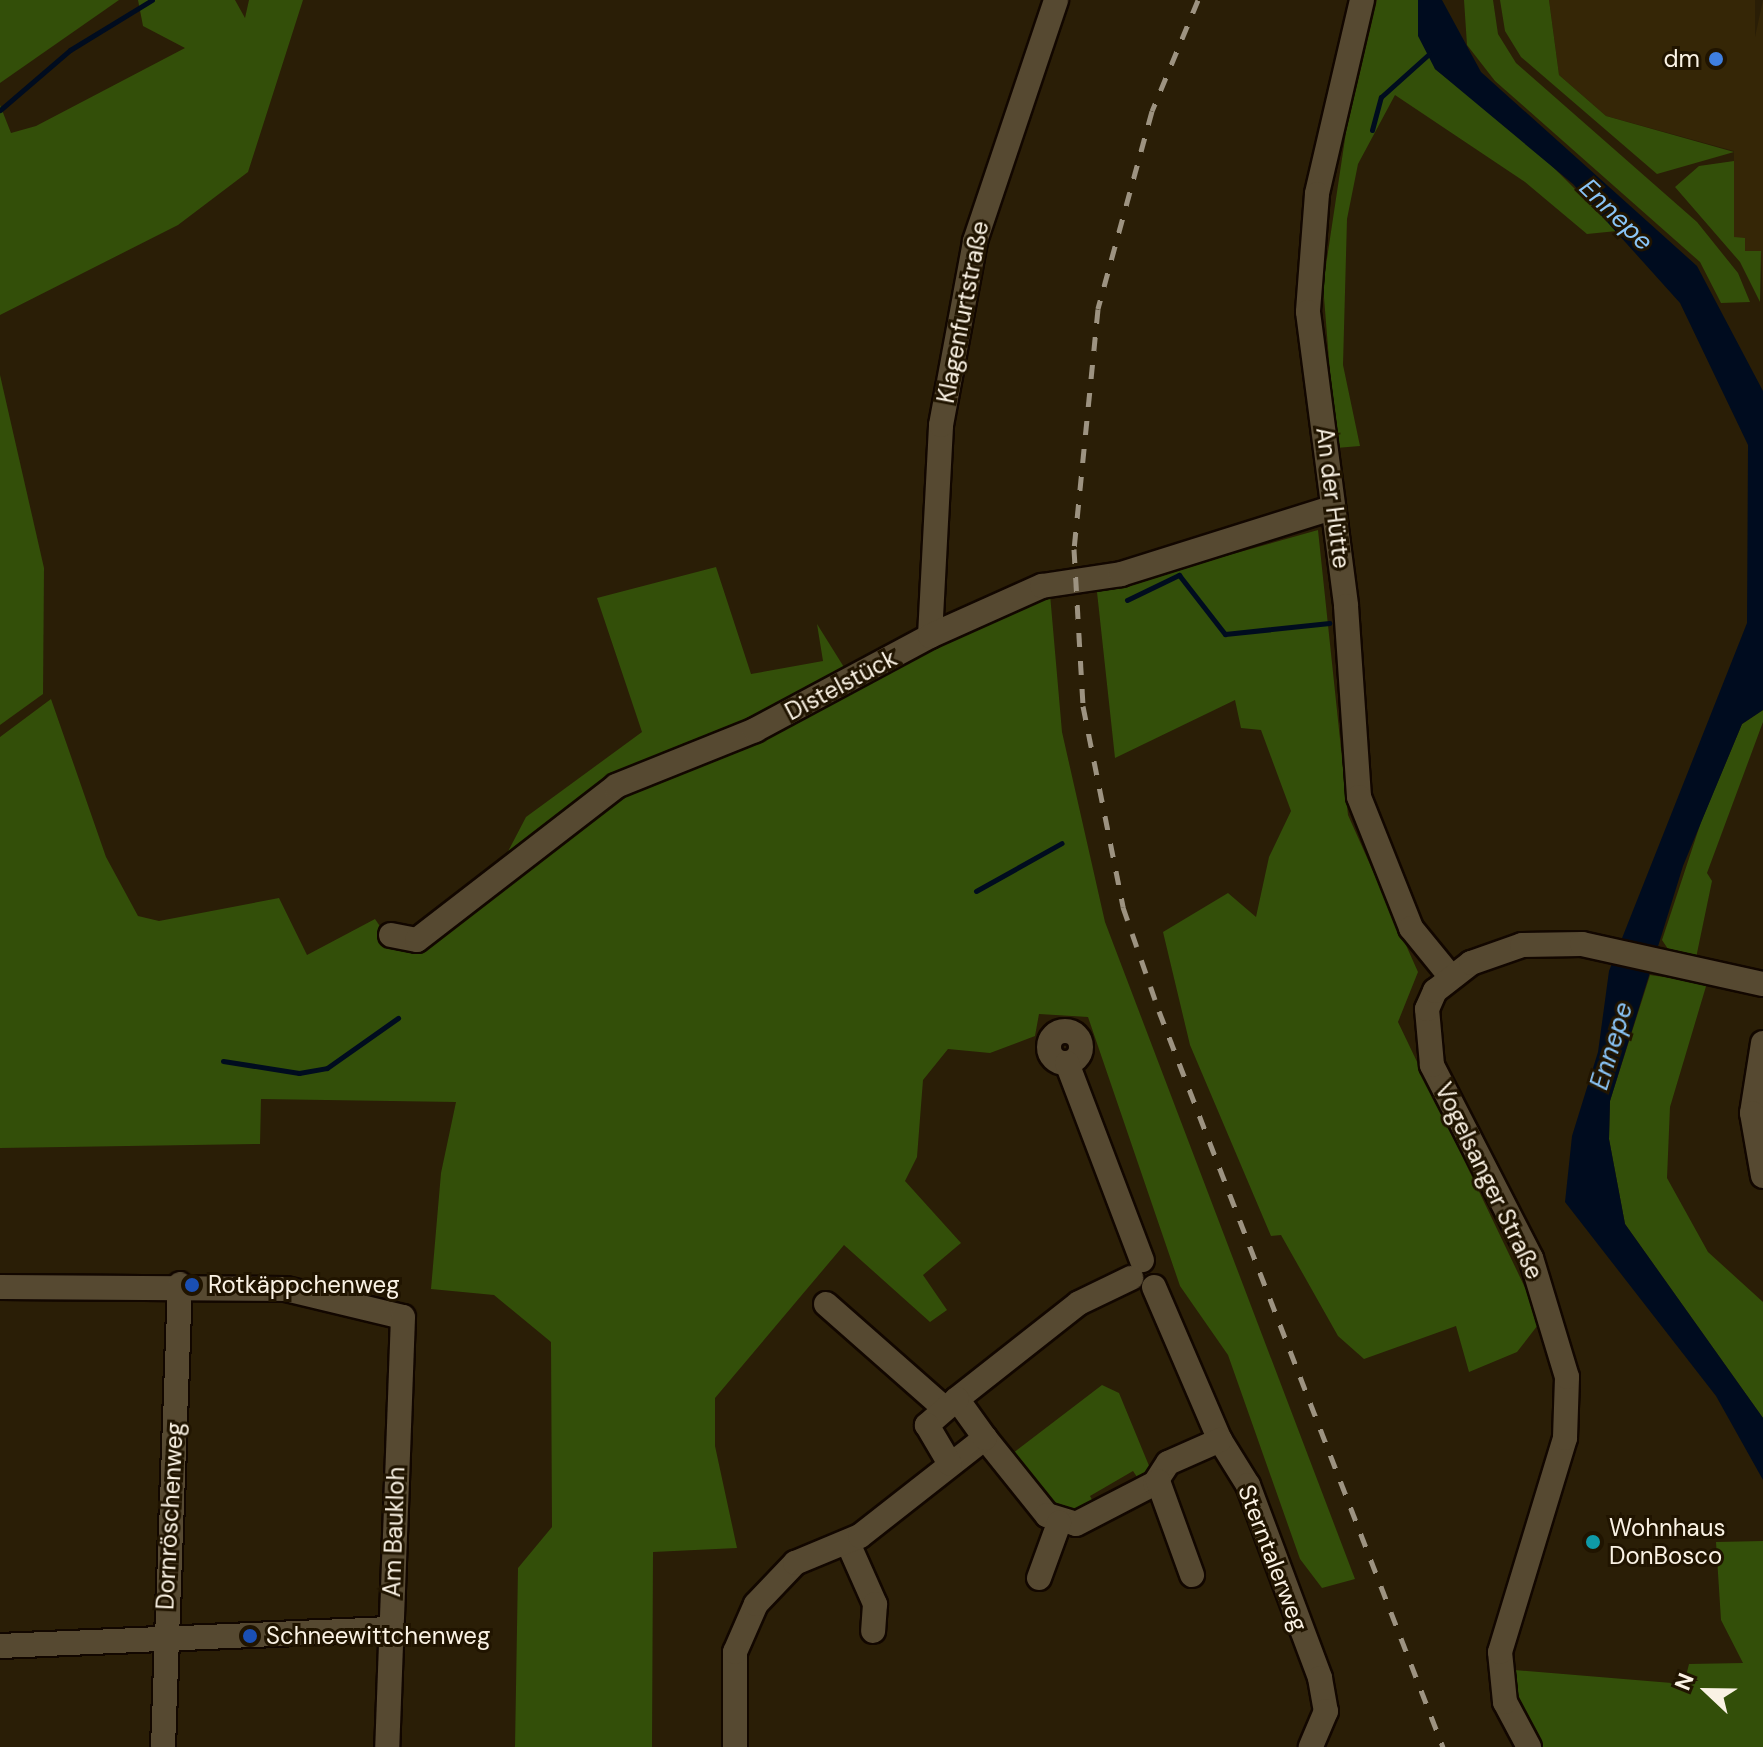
<!DOCTYPE html>
<meta charset="utf-8">
<style>
body{margin:0}
#map{position:relative;width:1763px;height:1747px;overflow:hidden;background:#2a1e06;font-family:"DM Sans",sans-serif}
div>[style]{position:absolute}
.built>*{inset:0;background:#352606}
.green>*{inset:0;background:#334f09}
.water>*{inset:0;background:#000c1f}
.stream>*{height:5px;margin:-2.5px;padding:0 2.5px;transform-origin:2.5px;border-radius:2.5px;background:#000c1f}
.roads{filter:drop-shadow(2px 0 #120700) drop-shadow(-2px 0 #120700) drop-shadow(0 2px #120700) drop-shadow(0 -2px #120700)}
.minor>*{height:24px;margin:-12px;padding:0 12px;transform-origin:12px;border-radius:12px;background:#564931}
.minor>.ring{margin:-12px;padding:0;box-sizing:content-box;background:none;border:24px solid #564931;border-radius:50%}
.rail>*{height:5px;margin-top:-2.5px;transform-origin:0;background:repeating-linear-gradient(90deg,#9d9381 0 14px,transparent 0 28px)}
.dots>*{width:22px;height:22px;translate:-50% -50%;box-sizing:border-box;border:4px solid #201400;border-radius:50%}
span{translate:-50% -50%;white-space:nowrap;text-align:center;line-height:1.15;-webkit-text-stroke:6px #201400;paint-order:stroke}
.poi-label{font-size:24px;color:#faf2e4}
.right{translate:-100% -50%;text-align:right}
.left{translate:0 -50%;text-align:left}
.street-label{font-size:24px;color:#faf2e4}
.water-label{font-size:26px;color:#8ac5f7;font-style:italic}
.north{position:absolute;left:1667px;top:1651px;width:80px;height:80px;-webkit-text-stroke:6px #201400;paint-order:stroke;rotate:292deg;font-size:22px;font-weight:700;line-height:32px;text-align:center;color:#faf2e4}
.north::after{content:'';display:block;margin:auto;width:28px;height:36px;background:#faf2e4;clip-path:polygon(50% 0,100% 100%,50% 72%,0 100%)}
</style>
<div id="map">
<div class="built">
<i style="clip-path:polygon(1549px 0,1755px 0,1755px 37px,1763px 0,1763px 302px,1761px 252px,1745px 251px,1734px 237px,1734px 151px,1606px 116px,1559px 75px)"></i>
</div>
<div class="green">
<i style="clip-path:polygon(0 0,119px 0,0 83px)"></i>
<i style="clip-path:polygon(138px 0,235px 0,245px 18px,249px 0,303px 0,248px 172px,178px 225px,0 315px,0 105px,11px 133px,36px 126px,185px 48px,143px 26px)"></i>
<i style="clip-path:polygon(1377px 0,1418px 0,1435px 69px,1525px 139px,1617px 231px,1587px 234px,1525px 182px,1395px 95px,1358px 164px,1347px 219px,1343px 365px,1360px 446px,1336px 448px,1323px 285px,1346px 132px)"></i>
<i style="clip-path:polygon(1464px 0,1493px 0,1498px 34px,1516px 63px,1697px 222px,1738px 273px,1750px 302px,1721px 303px,1700px 262px,1495px 81px,1467px 45px)"></i>
<i style="clip-path:polygon(1500px 0,1549px 0,1559px 75px,1606px 116px,1734px 152px,1657px 174px,1521px 57px,1505px 31px)"></i>
<i style="clip-path:polygon(1734px 161px,1734px 237px,1745px 238px,1745px 251px,1761px 251px,1760px 302px,1740px 262px,1675px 187px,1699px 166px)"></i>
<i style="clip-path:polygon(0 375px,44px 568px,43px 694px,0 725px)"></i>
<i style="clip-path:polygon(1318px 530px,1348px 815px,1418px 972px,1398px 1022px,1541px 1321px,1517px 1352px,1469px 1372px,1456px 1326px,1364px 1359px,1338px 1336px,1281px 1235px,1271px 1236px,1190px 1045px,1163px 932px,1228px 893px,1256px 917px,1269px 857px,1291px 811px,1261px 730px,1241px 728px,1235px 700px,1115px 758px,1097px 592px)"></i>
<i style="clip-path:polygon(716px 567px,751px 674px,823px 661px,817px 624px,847px 672px,1050px 594px,1062px 732px,1105px 922px,1355px 1579px,1322px 1588px,1300px 1559px,1228px 1355px,1180px 1286px,1088px 1017px,1039px 1014px,1035px 1036px,990px 1053px,948px 1049px,923px 1080px,917px 1157px,905px 1181px,961px 1243px,923px 1275px,947px 1310px,930px 1322px,844px 1245px,715px 1398px,715px 1446px,737px 1548px,653px 1552px,652px 1747px,515px 1747px,518px 1568px,552px 1527px,551px 1342px,494px 1295px,431px 1289px,441px 1173px,456px 1102px,261px 1099px,260px 1144px,0 1148px,0 737px,51px 699px,106px 857px,138px 916px,159px 921px,279px 898px,307px 955px,375px 919px,390px 941px,488px 890px,526px 817px,642px 732px,597px 598px)"></i>
<i style="clip-path:polygon(1763px 710px,1763px 722px,1707px 873px,1712px 881px,1696px 958px,1668px 949px,1662px 940px,1701px 822px,1742px 724px)"></i>
<i style="clip-path:polygon(1650px 975px,1707px 983px,1670px 1107px,1667px 1178px,1708px 1252px,1763px 1302px,1763px 1418px,1625px 1224px,1609px 1139px,1610px 1101px)"></i>
<i style="clip-path:polygon(1102px 1385px,1119px 1393px,1152px 1473px,1141px 1483px,1133px 1471px,1090px 1496px,1097px 1509px,1060px 1513px,1013px 1453px)"></i>
<i style="clip-path:polygon(1763px 1541px,1763px 1747px,1538px 1747px,1515px 1700px,1514px 1670px,1684px 1684px,1689px 1664px,1743px 1663px,1721px 1620px,1716px 1542px)"></i>
</div>
<div class="water">
<i style="clip-path:polygon(1418px 0,1442px 0,1481px 72px,1697px 266px,1763px 391px,1763px 710px,1742px 724px,1683px 866px,1610px 1101px,1609px 1139px,1625px 1224px,1763px 1418px,1763px 1480px,1716px 1396px,1565px 1202px,1572px 1136px,1598px 1052px,1609px 971px,1747px 623px,1748px 445px,1680px 303px,1573px 184px,1435px 69px,1418px 36px)"></i>
</div>
<div class="stream">
<i style="left:0;top:110px;width:92px;rotate:-40.6deg"></i>
<i style="left:70px;top:50px;width:96px;rotate:-31.4deg"></i>
<i style="left:1372px;top:130px;width:34px;rotate:-75deg"></i>
<i style="left:1381px;top:97px;width:64px;rotate:-41.9deg"></i>
<i style="left:1127px;top:600px;width:58px;rotate:-25.7deg"></i>
<i style="left:1179px;top:575px;width:75px;rotate:52.1deg"></i>
<i style="left:1225px;top:634px;width:105px;rotate:-6deg"></i>
<i style="left:976px;top:891px;width:98px;rotate:-29.2deg"></i>
<i style="left:223px;top:1061px;width:77px;rotate:9deg"></i>
<i style="left:299px;top:1073px;width:28px;rotate:-10deg"></i>
<i style="left:327px;top:1068px;width:87px;rotate:-35.2deg"></i>
</div>
<div class="roads">
<div class="minor">
<i style="left:1362px;top:0;width:199px;rotate:103.1deg"></i>
<i style="left:1317px;top:194px;width:118px;rotate:94.4deg"></i>
<i style="left:1308px;top:312px;width:296px;rotate:82.6deg"></i>
<i style="left:1346px;top:606px;width:191px;rotate:86.1deg"></i>
<i style="left:1359px;top:797px;width:141px;rotate:68.3deg"></i>
<i style="left:1411px;top:928px;width:63px;rotate:50.8deg"></i>
<i style="left:930px;top:636px;width:211px;rotate:-87deg"></i>
<i style="left:941px;top:425px;width:187px;rotate:-79.5deg"></i>
<i style="left:975px;top:241px;width:254px;rotate:-71.4deg"></i>
<i style="left:391px;top:935px;width:26px;rotate:11deg"></i>
<i style="left:417px;top:940px;width:252px;rotate:-37.7deg"></i>
<i style="left:616px;top:786px;width:150px;rotate:-21.9deg"></i>
<i style="left:755px;top:730px;width:199px;rotate:-28.2deg"></i>
<i style="left:930px;top:636px;width:123px;rotate:-24.1deg"></i>
<i style="left:1042px;top:586px;width:80px;rotate:-8.6deg"></i>
<i style="left:1121px;top:574px;width:221px;rotate:-17.4deg"></i>
<i class="ring" style="left:1049px;top:1031px;width:8px;height:8px"></i>
<i style="left:1763px;top:1043px;width:71px;rotate:98.9deg"></i>
<i style="left:1752px;top:1113px;width:64px;rotate:80.1deg"></i>
<i style="left:1067px;top:1063px;width:211px;rotate:69.2deg"></i>
<i style="left:0;top:1287px;width:286px;rotate:0.4deg"></i>
<i style="left:286px;top:1289px;width:120px;rotate:13.5deg"></i>
<i style="left:403px;top:1317px;width:430px;rotate:92.1deg"></i>
<i style="left:1154px;top:1287px;width:167px;rotate:66.7deg"></i>
<i style="left:1220px;top:1440px;width:53px;rotate:58.1deg"></i>
<i style="left:1248px;top:1485px;width:206px;rotate:69.5deg"></i>
<i style="left:1320px;top:1678px;width:34px;rotate:80deg"></i>
<i style="left:1326px;top:1711px;width:39px;rotate:113deg"></i>
<i style="left:826px;top:1304px;width:157px;rotate:41.4deg"></i>
<i style="left:957px;top:1399px;width:155px;rotate:-38.2deg"></i>
<i style="left:1079px;top:1303px;width:58px;rotate:-25.7deg"></i>
<i style="left:985px;top:1438px;width:99px;rotate:51.2deg"></i>
<i style="left:1047px;top:1515px;width:30px;rotate:17deg"></i>
<i style="left:1076px;top:1524px;width:89px;rotate:-27.4deg"></i>
<i style="left:1155px;top:1483px;width:24px;rotate:-57deg"></i>
<i style="left:1168px;top:1463px;width:57px;rotate:-23.9deg"></i>
<i style="left:1158px;top:1481px;width:100px;rotate:70.1deg"></i>
<i style="left:848px;top:1543px;width:67px;rotate:66.1deg"></i>
<i style="left:875px;top:1604px;width:27px;rotate:94deg"></i>
<i style="left:1039px;top:1578px;width:59px;rotate:-70deg"></i>
<i style="left:0;top:1646px;width:390px;rotate:-2.5deg"></i>
<i style="left:163px;top:1747px;width:463px;rotate:-87.9deg"></i>
<i style="left:735px;top:1747px;width:95px;rotate:-90deg"></i>
<i style="left:735px;top:1652px;width:52px;rotate:-66.4deg"></i>
<i style="left:756px;top:1604px;width:57px;rotate:-46.4deg"></i>
<i style="left:795px;top:1563px;width:70px;rotate:-22.6deg"></i>
<i style="left:860px;top:1536px;width:159px;rotate:-38.1deg"></i>
<i style="left:985px;top:1438px;width:48px;rotate:-125.7deg"></i>
<i style="left:957px;top:1399px;width:40px;rotate:139deg"></i>
<i style="left:927px;top:1425px;width:45px;rotate:59.5deg"></i>
<i style="left:1529px;top:1747px;width:51px;rotate:-118.1deg"></i>
<i style="left:1505px;top:1702px;width:50px;rotate:-95.7deg"></i>
<i style="left:1500px;top:1652px;width:224px;rotate:-73.1deg"></i>
<i style="left:1565px;top:1438px;width:61px;rotate:-88.1deg"></i>
<i style="left:1567px;top:1377px;width:124px;rotate:-106.8deg"></i>
<i style="left:1531px;top:1258px;width:217px;rotate:-117.2deg"></i>
<i style="left:1432px;top:1065px;width:56px;rotate:-95.1deg"></i>
<i style="left:1427px;top:1009px;width:20px;rotate:-66deg"></i>
<i style="left:1435px;top:991px;width:46px;rotate:-37.9deg"></i>
<i style="left:1471px;top:963px;width:54px;rotate:-19.4deg"></i>
<i style="left:1522px;top:945px;width:60px;rotate:-1deg"></i>
<i style="left:1582px;top:944px;width:185px;rotate:12.5deg"></i>
</div>
</div>
<div class="rail">
<i style="left:1198px;top:0;width:120px;rotate:112.5deg"></i>
<i style="left:1152px;top:111px;width:205px;rotate:105.3deg"></i>
<i style="left:1098px;top:309px;width:241px;rotate:95.7deg"></i>
<i style="left:1074px;top:549px;width:157px;rotate:86.7deg"></i>
<i style="left:1083px;top:706px;width:205px;rotate:78.7deg"></i>
<i style="left:1123px;top:907px;width:110px;rotate:70.9deg"></i>
<i style="left:1159px;top:1011px;width:789px;rotate:68.9deg"></i>
</div>
<div class="dots">
<i style="left:1716px;top:59px;background:#3f7fe0"></i>
<i style="left:192px;top:1285px;background:#1a4fb4"></i>
<i style="left:1593px;top:1542px;background:#0f9aa8"></i>
<i style="left:250px;top:1636px;background:#1a4fb4"></i>
</div>
<div class="poi-label">
<span class="right" style="left:1700px;top:59px">dm</span>
<span class="left" style="left:208px;top:1285px">Rotkäppchenweg</span>
<span class="left" style="left:1609px;top:1542px">Wohnhaus<br>DonBosco</span>
<span class="left" style="left:266px;top:1636px">Schneewittchenweg</span>
</div>
<div class="street-label">
<span style="left:963px;top:312px;rotate:-79deg">Klagenfurtstraße</span>
<span style="left:1333px;top:498px;rotate:83deg">An der Hütte</span>
<span style="left:841px;top:685px;rotate:-28deg">Distelstück</span>
<span style="left:1489px;top:1181px;rotate:64deg">Vogelsanger Straße</span>
<span style="left:170px;top:1516px;rotate:-87deg">Dornröschenweg</span>
<span style="left:394px;top:1532px;rotate:-88deg">Am Baukloh</span>
<span style="left:1273px;top:1558px;rotate:69deg">Sterntalerweg</span>
</div>
<div class="water-label">
<span style="left:1616px;top:215px;rotate:44deg">Ennepe</span>
<span style="left:1612px;top:1046px;rotate:-73deg">Ennepe</span>
</div>
<div class="north">N</div>
</div>
